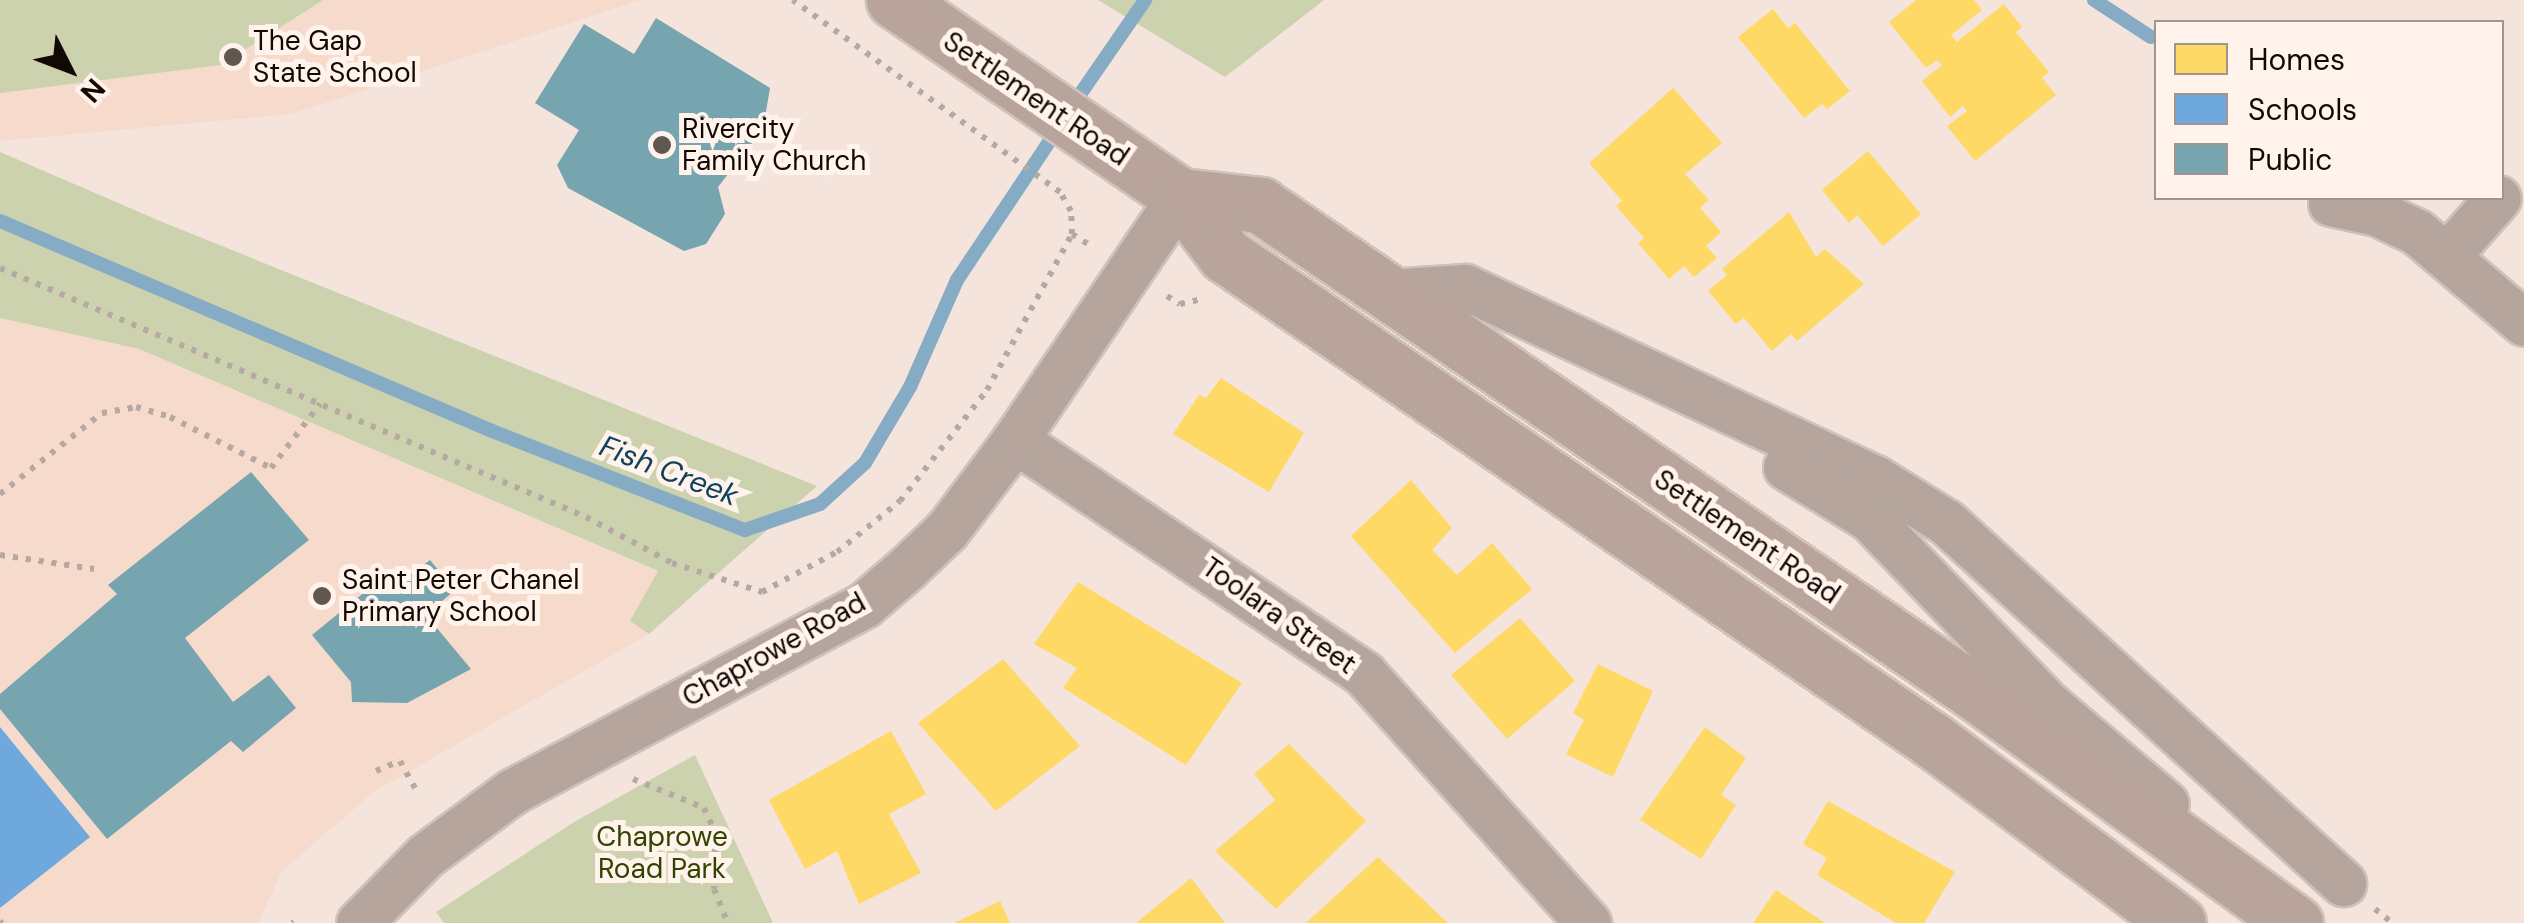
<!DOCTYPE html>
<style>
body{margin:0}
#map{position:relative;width:2524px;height:923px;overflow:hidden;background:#f4e4dc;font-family:"DM Sans",sans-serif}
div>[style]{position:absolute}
.built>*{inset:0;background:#f6dbcc}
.green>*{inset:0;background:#ccd2ae}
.homes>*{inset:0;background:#ffd966}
.schools>*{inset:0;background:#6fa8dc}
.public>*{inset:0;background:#76a5af}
.stream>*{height:14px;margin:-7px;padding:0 7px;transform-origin:7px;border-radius:7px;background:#85acc4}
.path>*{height:6px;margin-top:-3px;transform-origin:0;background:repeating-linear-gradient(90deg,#b7a9a2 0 5px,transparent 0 13px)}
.roads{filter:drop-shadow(2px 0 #cec2bb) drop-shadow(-2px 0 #cec2bb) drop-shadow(0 2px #cec2bb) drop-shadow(0 -2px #cec2bb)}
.minor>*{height:45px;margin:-22.5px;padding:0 22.5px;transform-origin:22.5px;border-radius:22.5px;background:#b5a59d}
.primary>*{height:55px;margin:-27.5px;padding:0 27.5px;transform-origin:27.5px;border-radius:27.5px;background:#b8a49a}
.dots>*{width:28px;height:28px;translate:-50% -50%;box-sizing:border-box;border:5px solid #fff3ec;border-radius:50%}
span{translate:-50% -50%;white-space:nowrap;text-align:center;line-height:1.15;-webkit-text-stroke:10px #fff3ec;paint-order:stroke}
.poi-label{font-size:28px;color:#120905}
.left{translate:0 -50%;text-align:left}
.street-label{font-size:28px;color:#120905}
.park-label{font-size:28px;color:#304400}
.water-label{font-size:30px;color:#0e425d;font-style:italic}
.legend{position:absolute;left:2154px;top:20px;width:350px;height:180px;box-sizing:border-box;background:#fff3ec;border:2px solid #a09590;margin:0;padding:12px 18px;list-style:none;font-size:30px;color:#120905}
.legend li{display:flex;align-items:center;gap:20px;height:50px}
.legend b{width:50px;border:2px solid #a09590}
.north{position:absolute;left:20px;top:20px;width:100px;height:100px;-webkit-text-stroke:8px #fff3ec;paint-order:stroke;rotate:132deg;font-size:28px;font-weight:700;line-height:40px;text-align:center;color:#120905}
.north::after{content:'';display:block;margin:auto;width:35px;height:45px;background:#120905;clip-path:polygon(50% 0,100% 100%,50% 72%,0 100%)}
</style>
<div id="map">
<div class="built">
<i style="clip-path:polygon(0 0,641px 0,291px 114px,0 141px)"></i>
<i style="clip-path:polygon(0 318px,139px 349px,659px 572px,630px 621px,649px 634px,375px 791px,282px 871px,258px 923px,0 923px)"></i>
</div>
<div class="green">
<i style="clip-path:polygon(0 0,323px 0,221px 65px,0 93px)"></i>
<i style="clip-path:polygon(1098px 0,1324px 0,1225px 77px)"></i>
<i style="clip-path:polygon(0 152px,160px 221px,817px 486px,649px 634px,630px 621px,658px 571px,139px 349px,0 318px)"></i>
<i style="clip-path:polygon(695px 755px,773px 923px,444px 923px,436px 912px,574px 822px)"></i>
</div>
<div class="homes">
<i style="clip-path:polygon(1916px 0,1974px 0,1982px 10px,1951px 35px,1957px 42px,2004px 4px,2022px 27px,2016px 32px,2049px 72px,2042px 78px,2056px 95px,1975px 161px,1947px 126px,1967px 111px,1963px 106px,1950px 117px,1922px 81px,1942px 65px,1937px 60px,1926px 68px,1889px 22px)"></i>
<i style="clip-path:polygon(1773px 9px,1788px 28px,1795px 23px,1850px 91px,1827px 109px,1822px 104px,1804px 118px,1738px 37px)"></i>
<i style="clip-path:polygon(1673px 88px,1722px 143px,1685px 174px,1709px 200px,1700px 208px,1721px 232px,1706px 246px,1717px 258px,1694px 277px,1684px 266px,1669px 279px,1638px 243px,1644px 238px,1616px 206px,1622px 201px,1589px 163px)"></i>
<i style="clip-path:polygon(1868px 151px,1921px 214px,1883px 246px,1857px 215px,1849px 223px,1822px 190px)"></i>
<i style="clip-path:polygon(1789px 212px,1816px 257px,1825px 249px,1864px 284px,1797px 341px,1791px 334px,1772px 351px,1744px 318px,1736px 324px,1708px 291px,1727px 275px,1722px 269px)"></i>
<i style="clip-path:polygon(1221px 378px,1304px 433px,1269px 492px,1173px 434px,1199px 395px,1206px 398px)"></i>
<i style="clip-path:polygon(1411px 480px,1452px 528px,1432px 550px,1457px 575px,1492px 543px,1532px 589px,1455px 653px,1351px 536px)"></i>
<i style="clip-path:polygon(1078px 582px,1242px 683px,1186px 765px,1063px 688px,1077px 668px,1034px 644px)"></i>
<i style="clip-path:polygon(1520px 618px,1575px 681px,1507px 739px,1451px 675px)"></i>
<i style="clip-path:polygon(1003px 659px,1080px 746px,996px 811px,918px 723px)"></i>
<i style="clip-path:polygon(1598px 664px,1653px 691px,1613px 777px,1566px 754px,1584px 720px,1573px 713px)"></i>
<i style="clip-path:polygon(1705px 727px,1746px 758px,1721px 795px,1736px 805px,1701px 859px,1640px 820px)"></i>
<i style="clip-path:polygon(891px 731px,926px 794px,889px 814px,921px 873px,859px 904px,837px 851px,805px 869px,769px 800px)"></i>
<i style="clip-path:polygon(1289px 744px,1366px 821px,1276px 909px,1215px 851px,1275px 800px,1254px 774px)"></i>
<i style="clip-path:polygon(1828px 801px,1955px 872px,1924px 923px,1896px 923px,1817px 875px,1827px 858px,1803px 844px)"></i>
<i style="clip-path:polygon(1378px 857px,1448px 923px,1306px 923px)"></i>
<i style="clip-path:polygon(1191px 878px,1225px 923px,1136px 923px)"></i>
<i style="clip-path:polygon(1776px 890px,1825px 923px,1753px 923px)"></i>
<i style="clip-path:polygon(1000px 901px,1010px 923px,954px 923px)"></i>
</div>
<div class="schools">
<i style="clip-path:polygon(0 727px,90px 837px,0 908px)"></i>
</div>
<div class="public">
<i style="clip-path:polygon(656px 18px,770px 88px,763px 129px,718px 187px,725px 214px,706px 244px,684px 251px,568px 188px,557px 165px,579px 130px,535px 103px,584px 24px,634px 54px)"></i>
<i style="clip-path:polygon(251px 472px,309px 540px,185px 638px,233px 702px,269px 675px,296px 708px,243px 752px,231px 741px,107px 839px,0 709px,0 694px,117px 594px,108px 585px)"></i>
<i style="clip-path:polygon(430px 560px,455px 590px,426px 615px,471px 669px,407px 703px,352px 702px,351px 682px,312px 635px,377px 582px,387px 592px)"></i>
</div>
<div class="stream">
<i style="left:2094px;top:0;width:68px;rotate:33deg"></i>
<i style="left:1072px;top:106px;width:129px;rotate:-55.4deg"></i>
<i style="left:0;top:221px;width:535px;rotate:23.11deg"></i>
<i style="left:492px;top:431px;width:272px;rotate:21.4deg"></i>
<i style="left:745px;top:530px;width:79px;rotate:-19.1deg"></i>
<i style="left:820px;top:504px;width:61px;rotate:-42.3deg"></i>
<i style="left:865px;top:463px;width:88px;rotate:-59.4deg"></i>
<i style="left:910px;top:387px;width:117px;rotate:-66.3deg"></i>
<i style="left:957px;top:280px;width:187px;rotate:-56.3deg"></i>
</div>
<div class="path">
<i style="left:1072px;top:234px;width:26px;rotate:32deg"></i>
<i style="left:0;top:268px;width:637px;rotate:23.02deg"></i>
<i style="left:586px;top:517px;width:98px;rotate:28.1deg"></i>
<i style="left:672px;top:563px;width:95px;rotate:17.9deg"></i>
<i style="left:762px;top:592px;width:85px;rotate:-28.1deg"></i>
<i style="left:837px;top:552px;width:81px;rotate:-39deg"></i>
<i style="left:900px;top:501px;width:141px;rotate:-51.9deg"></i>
<i style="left:987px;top:390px;width:178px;rotate:-61.4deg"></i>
<i style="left:1072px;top:234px;width:23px;rotate:-92deg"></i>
<i style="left:1071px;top:211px;width:22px;rotate:-120deg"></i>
<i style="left:1060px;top:192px;width:329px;rotate:-144.3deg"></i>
<i style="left:1167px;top:296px;width:15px;rotate:32deg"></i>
<i style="left:1180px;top:304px;width:22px;rotate:-13deg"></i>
<i style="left:0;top:494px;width:130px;rotate:-38.5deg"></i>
<i style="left:102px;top:413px;width:35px;rotate:-10deg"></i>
<i style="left:136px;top:407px;width:35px;rotate:16deg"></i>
<i style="left:170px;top:417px;width:113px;rotate:26.8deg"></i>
<i style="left:271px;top:468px;width:81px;rotate:-52.6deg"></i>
<i style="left:0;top:555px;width:95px;rotate:8.5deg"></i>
<i style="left:376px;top:771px;width:26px;rotate:-23deg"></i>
<i style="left:400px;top:761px;width:33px;rotate:61deg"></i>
<i style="left:633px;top:779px;width:77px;rotate:22.2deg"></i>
<i style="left:704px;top:808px;width:29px;rotate:65deg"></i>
<i style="left:716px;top:834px;width:55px;rotate:92.1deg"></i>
<i style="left:714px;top:889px;width:37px;rotate:68deg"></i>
<i style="left:2375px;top:909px;width:22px;rotate:39deg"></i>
<i style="left:0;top:921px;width:3px;rotate:45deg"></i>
<i style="left:292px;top:923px;width:2px;rotate:-27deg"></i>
</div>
<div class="roads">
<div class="minor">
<i style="left:2331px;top:203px;width:47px;rotate:12.3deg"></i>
<i style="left:2377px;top:213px;width:44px;rotate:25.4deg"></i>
<i style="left:2417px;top:232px;width:140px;rotate:40.4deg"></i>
<i style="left:2447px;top:256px;width:77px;rotate:-48.7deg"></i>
<i style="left:1387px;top:292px;width:78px;rotate:-3.7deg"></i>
<i style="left:1465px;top:287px;width:452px;rotate:25deg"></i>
<i style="left:1875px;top:478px;width:84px;rotate:31.8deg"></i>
<i style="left:1946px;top:522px;width:537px;rotate:42.28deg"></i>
<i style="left:1015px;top:440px;width:420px;rotate:33.8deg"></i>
<i style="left:1364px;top:674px;width:335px;rotate:48deg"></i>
<i style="left:1786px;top:467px;width:97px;rotate:31.6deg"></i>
<i style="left:1869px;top:518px;width:260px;rotate:46.1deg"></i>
<i style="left:2049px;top:705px;width:153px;rotate:40.2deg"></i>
<i style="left:359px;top:923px;width:94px;rotate:-45.4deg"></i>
<i style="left:425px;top:856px;width:109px;rotate:-36.5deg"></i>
<i style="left:513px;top:791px;width:397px;rotate:-27.9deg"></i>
<i style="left:864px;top:605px;width:57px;rotate:-40.7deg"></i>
<i style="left:907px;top:568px;width:55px;rotate:-43.5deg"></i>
<i style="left:947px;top:530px;width:113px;rotate:-52.9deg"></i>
<i style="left:1015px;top:440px;width:295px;rotate:-55.9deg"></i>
</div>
<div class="primary">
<i style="left:894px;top:0;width:347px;rotate:34.4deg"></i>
<i style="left:1180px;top:196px;width:74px;rotate:52.7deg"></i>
<i style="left:1225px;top:255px;width:861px;rotate:34.45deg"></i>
<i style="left:1935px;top:742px;width:303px;rotate:36.7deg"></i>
<i style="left:1180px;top:196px;width:81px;rotate:6.4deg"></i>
<i style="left:1260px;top:205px;width:863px;rotate:34.28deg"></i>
<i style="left:1973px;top:691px;width:397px;rotate:35.8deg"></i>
</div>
</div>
<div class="dots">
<i style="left:233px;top:57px;background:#615650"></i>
<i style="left:662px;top:145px;background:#615650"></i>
<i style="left:322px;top:596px;background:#615650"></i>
</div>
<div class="poi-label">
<span class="left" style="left:253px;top:57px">The Gap<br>State School</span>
<span class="left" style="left:682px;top:145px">Rivercity<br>Family Church</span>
<span class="left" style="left:342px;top:596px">Saint Peter Chanel<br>Primary School</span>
</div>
<div class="street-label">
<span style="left:1036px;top:99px;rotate:34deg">Settlement Road</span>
<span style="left:1747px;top:537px;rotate:34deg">Settlement Road</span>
<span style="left:1279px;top:616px;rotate:35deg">Toolara Street</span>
<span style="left:774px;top:650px;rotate:-29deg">Chaprowe Road</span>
</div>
<div class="park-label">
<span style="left:662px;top:853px">Chaprowe<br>Road Park</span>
</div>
<div class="water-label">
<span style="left:669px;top:471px;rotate:21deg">Fish Creek</span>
</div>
<ul class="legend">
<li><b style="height:28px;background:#ffd966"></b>Homes</li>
<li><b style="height:28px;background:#6fa8dc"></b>Schools</li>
<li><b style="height:28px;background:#76a5af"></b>Public</li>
</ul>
<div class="north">N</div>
</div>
